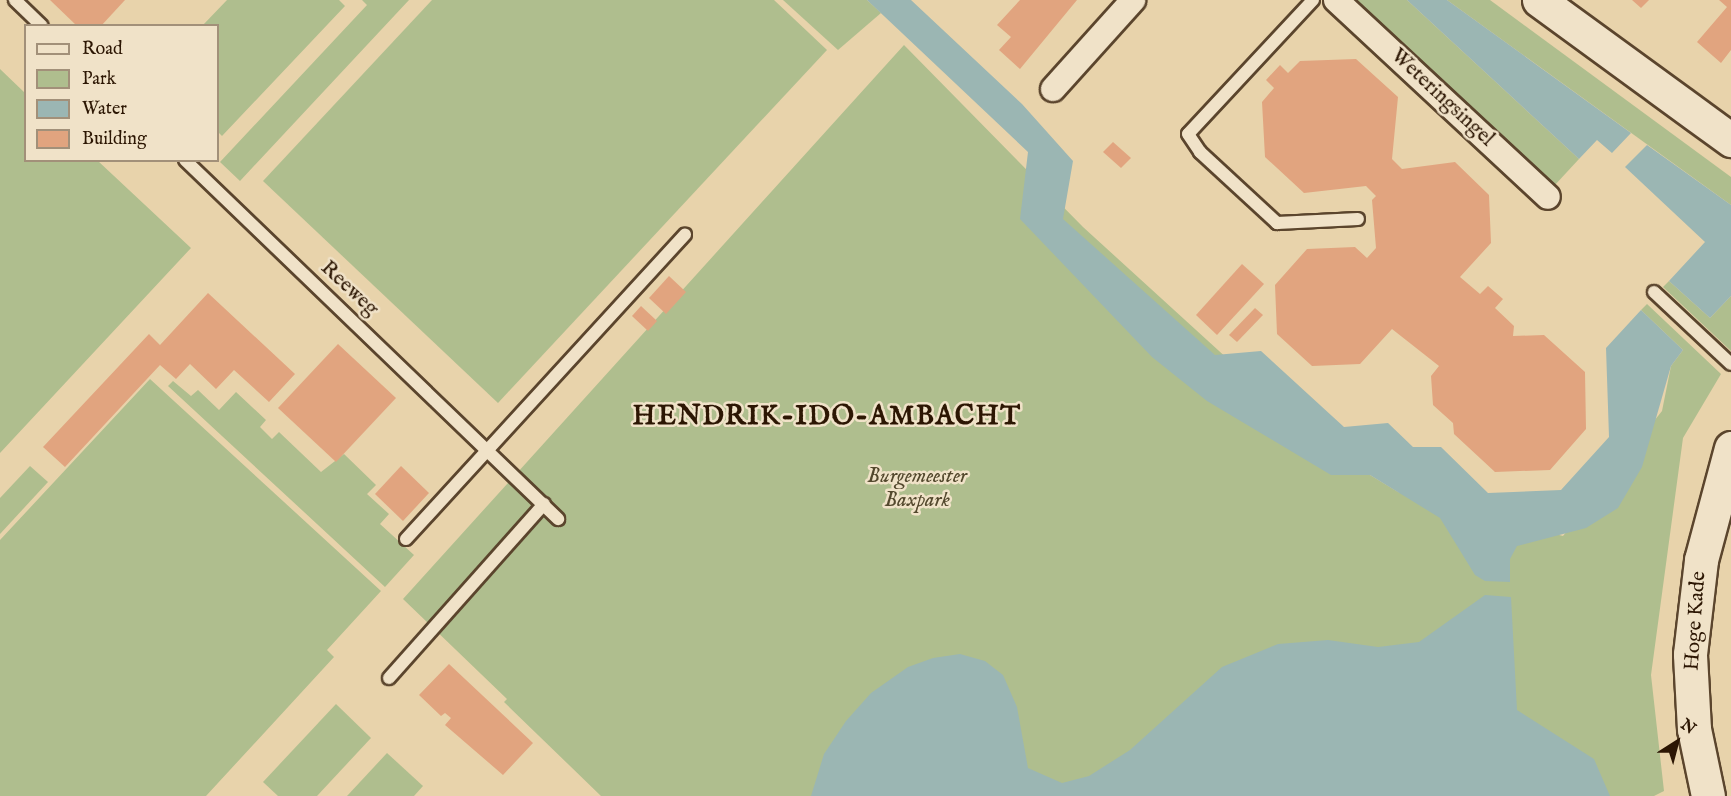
<!DOCTYPE html>
<style>
body{margin:0}
#map{position:relative;width:1731px;height:796px;overflow:hidden;background:#e8d3ab;font-family:"IM FELL English",serif}
div>[style]{position:absolute}
.green>*{inset:0;background:#afbe8e}
.water>*{inset:0;background:#9bb6b3}
.building>*{inset:0;background:#e1a47f}
.roads{filter:drop-shadow(2px 0 #5b452d) drop-shadow(-2px 0 #5b452d) drop-shadow(0 2px #5b452d) drop-shadow(0 -2px #5b452d)}
.lane>*{height:12px;margin:-6px;padding:0 6px;transform-origin:6px;border-radius:6px;background:#f0e2c8}
.street>*{height:24px;margin:-12px;padding:0 12px;transform-origin:12px;border-radius:12px;background:#f0e2c8}
.secondary>*{height:33px;margin:-16.5px;padding:0 16.5px;transform-origin:16.5px;border-radius:16.5px;background:#f0e2c8}
span{translate:-50% -50%;white-space:nowrap;text-align:center;line-height:1.15;-webkit-text-stroke:5px #f0e2c8;paint-order:stroke}
.street-label{font-size:21px;color:#2c1603}
.park-label{font-size:21px;color:#53482d;font-style:italic}
.district-label{font-size:27px;color:#2c1603;font-weight:700;letter-spacing:1.5px}
.legend{position:absolute;left:24px;top:24px;width:195px;height:138px;box-sizing:border-box;background:#f0e2c8;border:2px solid #a29079;margin:0;padding:8px 10px;list-style:none;font-size:18px;color:#2c1603}
.legend li{display:flex;align-items:center;gap:12px;height:30px}
.legend b{width:30px;border:2px solid #a29079}
.north{position:absolute;left:1647px;top:712px;width:60px;height:60px;-webkit-text-stroke:4px #f0e2c8;paint-order:stroke;rotate:36deg;font-size:16px;font-weight:700;line-height:24px;text-align:center;color:#2c1603}
.north::after{content:'';display:block;margin:auto;width:21px;height:27px;background:#2c1603;clip-path:polygon(50% 0,100% 100%,50% 72%,0 100%)}
</style>
<div id="map">
<div class="green">
<i style="clip-path:polygon(227px 0,339px 0,345px 6px,222px 136px,218px 132px,218px 26px,203px 25px)"></i>
<i style="clip-path:polygon(362px 0,409px 0,240px 181px,220px 162px,367px 5px)"></i>
<i style="clip-path:polygon(432px 0,774px 0,827px 50px,498px 403px,263px 181px)"></i>
<i style="clip-path:polygon(783px 0,867px 0,881px 13px,838px 50px)"></i>
<i style="clip-path:polygon(1352px 0,1407px 0,1579px 159px,1554px 186px)"></i>
<i style="clip-path:polygon(1447px 0,1490px 0,1731px 177px,1731px 205px)"></i>
<i style="clip-path:polygon(904px 45px,1083px 227px,1353px 473px,1370px 475px,1398px 492px,1563px 536px,1662px 411px,1671px 366px,1683px 350px,1641px 310px,1647px 304px,1721px 374px,1683px 438px,1651px 675px,1664px 791px,1654px 796px,601px 796px,504px 702px,507px 699px,403px 599px)"></i>
<i style="clip-path:polygon(0 69px,25px 93px,26px 160px,98px 161px,191px 248px,0 453px)"></i>
<i style="clip-path:polygon(1669px 281px,1710px 318px,1731px 296px,1731px 351px,1663px 287px)"></i>
<i style="clip-path:polygon(150px 379px,381px 591px,327px 650px,334px 657px,206px 796px,0 796px,0 540px)"></i>
<i style="clip-path:polygon(173px 381px,191px 396px,198px 390px,219px 410px,236px 392px,266px 420px,260px 427px,272px 439px,279px 432px,321px 472px,344px 454px,376px 485px,367px 494px,389px 514px,380px 524px,414px 555px,385px 587px,168px 386px)"></i>
<i style="clip-path:polygon(30px 466px,48px 482px,0 534px,0 498px)"></i>
<i style="clip-path:polygon(336px 704px,371px 738px,317px 796px,278px 796px,263px 782px)"></i>
<i style="clip-path:polygon(387px 753px,423px 786px,414px 796px,347px 796px)"></i>
</div>
<div class="water">
<i style="clip-path:polygon(867px 0,911px 0,1022px 104px,1073px 161px,1063px 219px,1215px 355px,1261px 351px,1344px 427px,1388px 423px,1413px 447px,1441px 447px,1488px 493px,1561px 490px,1609px 437px,1606px 348px,1641px 310px,1683px 350px,1671px 366px,1642px 467px,1618px 508px,1586px 528px,1517px 546px,1510px 559px,1510px 582px,1485px 581px,1475px 575px,1440px 518px,1370px 475px,1331px 475px,1207px 401px,1152px 357px,1020px 219px,1028px 152px)"></i>
<i style="clip-path:polygon(1407px 0,1447px 0,1631px 133px,1612px 153px,1597px 140px,1579px 159px)"></i>
<i style="clip-path:polygon(1647px 145px,1731px 205px,1731px 296px,1710px 318px,1669px 281px,1705px 242px,1625px 167px)"></i>
<i style="clip-path:polygon(1485px 595px,1511px 597px,1517px 710px,1594px 759px,1610px 796px,811px 796px,824px 754px,846px 721px,871px 693px,908px 667px,933px 658px,960px 654px,985px 661px,1003px 675px,1017px 707px,1028px 768px,1062px 783px,1089px 776px,1130px 750px,1222px 667px,1278px 644px,1328px 640px,1378px 647px,1419px 642px)"></i>
</div>
<div class="building">
<i style="clip-path:polygon(50px 0,125px 0,101px 26px,77px 26px)"></i>
<i style="clip-path:polygon(1020px 0,1077px 0,1020px 69px,999px 50px,1011px 37px,997px 25px)"></i>
<i style="clip-path:polygon(1632px 0,1649px 0,1641px 8px)"></i>
<i style="clip-path:polygon(1719px 0,1731px 0,1731px 50px,1721px 63px,1697px 42px,1727px 7px)"></i>
<i style="clip-path:polygon(1356px 59px,1398px 97px,1392px 159px,1402px 169px,1455px 162px,1489px 195px,1491px 243px,1460px 277px,1480px 294px,1488px 286px,1503px 299px,1495px 308px,1514px 326px,1513px 336px,1544px 335px,1585px 372px,1586px 429px,1550px 470px,1495px 472px,1454px 434px,1453px 423px,1433px 405px,1431px 376px,1439px 366px,1392px 329px,1360px 364px,1312px 366px,1277px 334px,1275px 285px,1307px 249px,1355px 247px,1367px 258px,1376px 248px,1372px 200px,1376px 196px,1366px 186px,1304px 193px,1265px 157px,1262px 102px,1274px 88px,1266px 80px,1280px 65px,1288px 73px,1300px 61px)"></i>
<i style="clip-path:polygon(1113px 142px,1131px 158px,1121px 168px,1103px 152px)"></i>
<i style="clip-path:polygon(1242px 264px,1264px 284px,1217px 335px,1196px 315px)"></i>
<i style="clip-path:polygon(669px 276px,686px 292px,666px 314px,649px 298px)"></i>
<i style="clip-path:polygon(208px 293px,295px 374px,269px 402px,234px 370px,216px 389px,190px 364px,176px 379px,160px 365px,65px 467px,43px 447px,149px 334px,160px 345px)"></i>
<i style="clip-path:polygon(641px 306px,657px 321px,648px 331px,632px 316px)"></i>
<i style="clip-path:polygon(1255px 308px,1263px 315px,1237px 342px,1229px 335px)"></i>
<i style="clip-path:polygon(338px 344px,396px 398px,336px 462px,278px 408px)"></i>
<i style="clip-path:polygon(401px 466px,429px 493px,403px 521px,375px 494px)"></i>
<i style="clip-path:polygon(449px 664px,533px 743px,503px 775px,445px 725px,451px 718px,445px 713px,441px 716px,419px 695px)"></i>
</div>
<div class="roads">
<div class="lane">
<i style="left:15px;top:0;width:37px;rotate:44deg"></i>
<i style="left:1313px;top:0;width:183px;rotate:133deg"></i>
<i style="left:1188px;top:134px;width:22px;rotate:56deg"></i>
<i style="left:1200px;top:152px;width:105px;rotate:42.7deg"></i>
<i style="left:1277px;top:223px;width:81px;rotate:-2.8deg"></i>
<i style="left:185px;top:160px;width:518px;rotate:43.9deg"></i>
<i style="left:1654px;top:292px;width:105px;rotate:43.1deg"></i>
<i style="left:406px;top:539px;width:413px;rotate:-47.5deg"></i>
<i style="left:389px;top:678px;width:233px;rotate:-48.3deg"></i>
</div>
<div class="street">
<i style="left:1336px;top:0;width:289px;rotate:42.9deg"></i>
<i style="left:1053px;top:89px;width:120px;rotate:-48deg"></i>
</div>
<div class="secondary">
<i style="left:1539px;top:0;width:238px;rotate:36.1deg"></i>
<i style="left:1708px;top:796px;width:68px;rotate:-101.8deg"></i>
<i style="left:1694px;top:729px;width:75px;rotate:-93.1deg"></i>
<i style="left:1690px;top:654px;width:95px;rotate:-83.3deg"></i>
<i style="left:1701px;top:560px;width:116px;rotate:-75deg"></i>
</div>
</div>
<div class="street-label">
<span style="left:1442px;top:98px;rotate:43deg">Weteringsingel</span>
<span style="left:349px;top:289px;rotate:43deg">Reeweg</span>
<span style="left:1696px;top:621px;rotate:-86deg">Hoge Kade</span>
</div>
<div class="park-label">
<span style="left:917px;top:489px">Burgemeester<br>Baxpark</span>
</div>
<div class="district-label">
<span style="left:827px;top:418px">HENDRIK-IDO-AMBACHT</span>
</div>
<ul class="legend">
<li><b style="height:8px;background:#f0e2c8"></b>Road</li>
<li><b style="height:16px;background:#afbe8e"></b>Park</li>
<li><b style="height:16px;background:#9bb6b3"></b>Water</li>
<li><b style="height:16px;background:#e1a47f"></b>Building</li>
</ul>
<div class="north">N</div>
</div>
